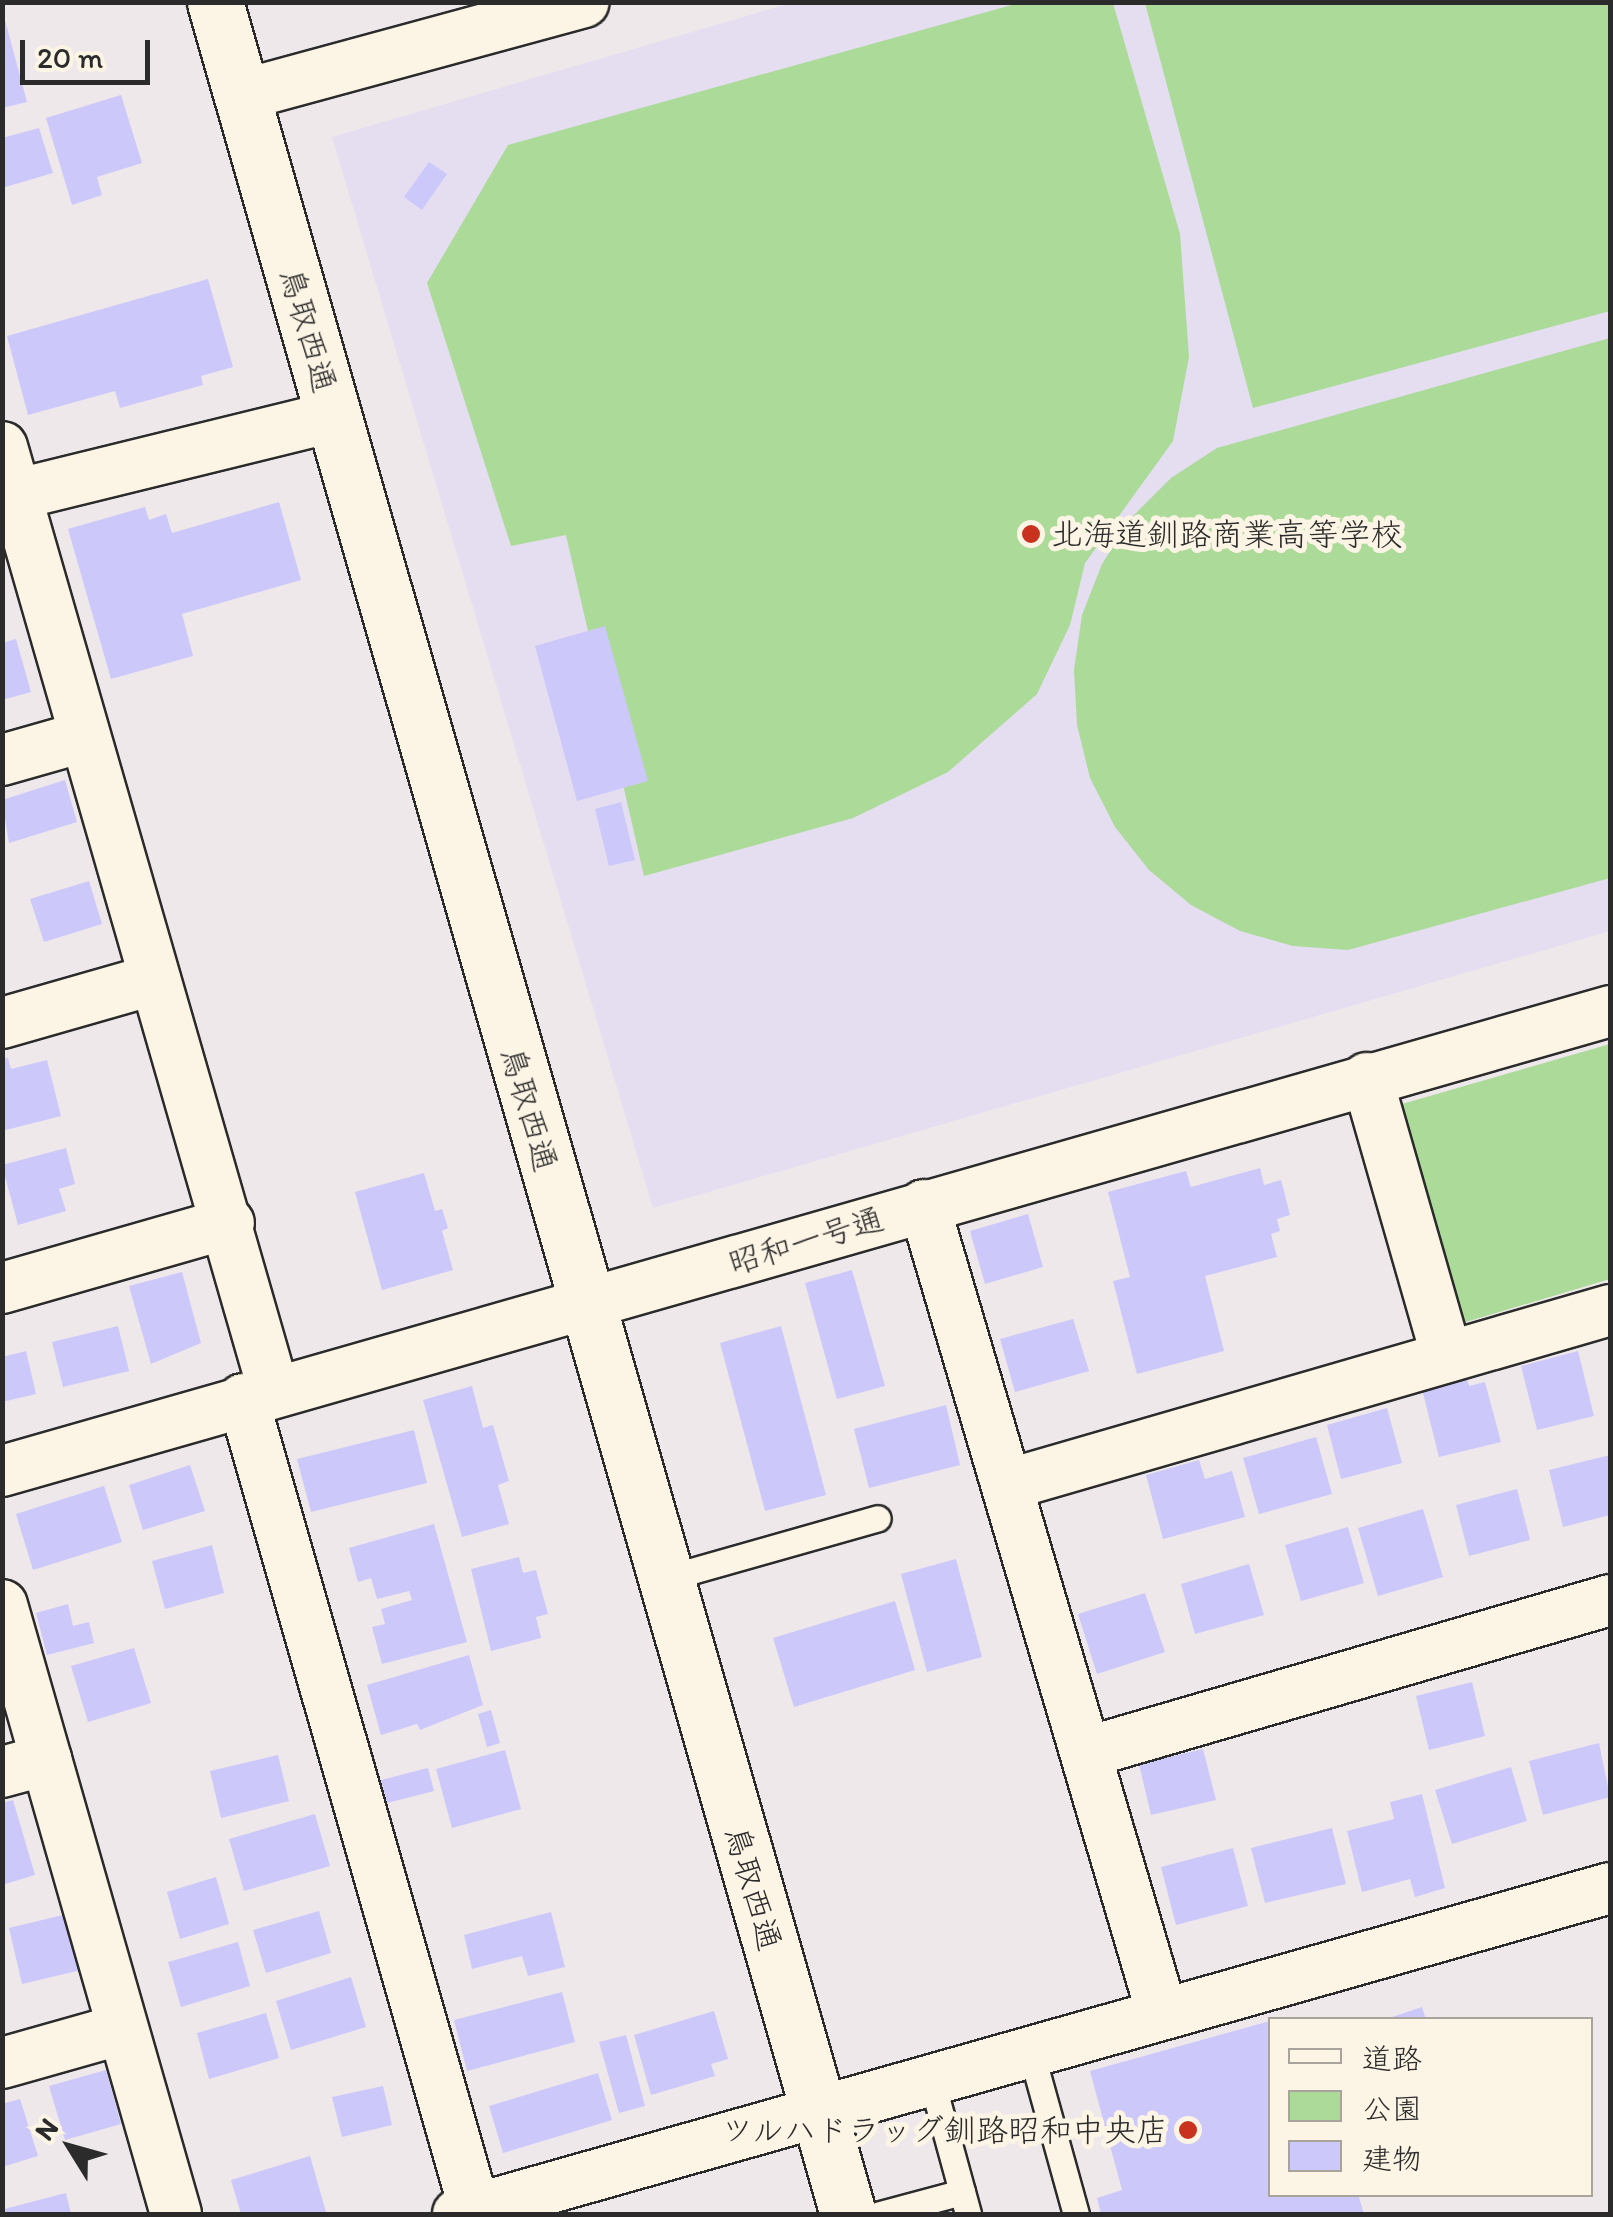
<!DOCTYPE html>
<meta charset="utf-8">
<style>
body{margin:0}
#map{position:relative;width:1613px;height:2217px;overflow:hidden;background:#eee8eb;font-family:Itim,"Klee One",sans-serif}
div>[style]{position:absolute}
.built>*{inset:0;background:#e4def0}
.green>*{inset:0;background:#abda99}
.building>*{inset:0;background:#ccc8fa}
.roads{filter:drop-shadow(2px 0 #2b2b2b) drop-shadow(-2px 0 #2b2b2b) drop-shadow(0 2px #2b2b2b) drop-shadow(0 -2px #2b2b2b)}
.service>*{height:25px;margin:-12.5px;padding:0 12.5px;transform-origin:12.5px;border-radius:12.5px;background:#fcf5e5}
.minor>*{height:50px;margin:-25px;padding:0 25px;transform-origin:25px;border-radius:25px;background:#fcf5e5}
.tertiary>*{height:55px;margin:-27.5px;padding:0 27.5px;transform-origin:27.5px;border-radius:27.5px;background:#fcf5e5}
.dots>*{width:28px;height:28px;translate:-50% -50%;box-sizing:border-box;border:5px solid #fcf5e5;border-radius:50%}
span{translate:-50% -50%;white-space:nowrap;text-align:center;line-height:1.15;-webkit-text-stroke:10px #fcf5e5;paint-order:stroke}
.street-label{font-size:32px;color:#2b2b2b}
.poi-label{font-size:32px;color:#2b2b2b}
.left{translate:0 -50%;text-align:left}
.right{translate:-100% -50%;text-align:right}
.frame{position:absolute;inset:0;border:5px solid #2b2b2b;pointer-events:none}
.legend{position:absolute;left:1268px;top:2017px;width:325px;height:180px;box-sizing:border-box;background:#fcf5e5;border:2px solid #a8a49b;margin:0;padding:12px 18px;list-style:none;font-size:30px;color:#2b2b2b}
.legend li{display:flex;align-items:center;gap:20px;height:50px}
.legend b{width:50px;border:2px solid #a8a49b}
.north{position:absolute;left:20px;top:2097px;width:100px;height:100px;-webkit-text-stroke:8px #fcf5e5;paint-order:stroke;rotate:307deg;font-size:28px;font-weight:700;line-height:40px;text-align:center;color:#2b2b2b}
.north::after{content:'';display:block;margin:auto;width:35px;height:45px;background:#2b2b2b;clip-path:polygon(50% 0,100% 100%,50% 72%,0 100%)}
.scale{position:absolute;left:20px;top:40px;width:130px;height:45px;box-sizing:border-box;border:5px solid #2b2b2b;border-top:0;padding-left:12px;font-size:30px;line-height:35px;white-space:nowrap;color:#2b2b2b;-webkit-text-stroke:8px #fcf5e5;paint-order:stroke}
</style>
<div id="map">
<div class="built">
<i style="clip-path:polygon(791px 3px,1610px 3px,1610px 931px,653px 1208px,332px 137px)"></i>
</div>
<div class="green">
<i style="clip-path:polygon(1019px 3px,1113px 3px,1180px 234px,1189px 357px,1173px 441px,1085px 563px,1070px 625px,1037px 694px,948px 772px,853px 818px,644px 876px,566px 535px,511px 546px,427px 283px,508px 145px)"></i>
<i style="clip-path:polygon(1145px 3px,1610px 3px,1610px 311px,1253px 408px)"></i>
<i style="clip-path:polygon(1610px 338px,1610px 878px,1348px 950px,1293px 946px,1240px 931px,1191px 905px,1149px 870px,1115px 827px,1090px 778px,1077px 725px,1074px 670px,1082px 615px,1102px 564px,1132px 517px,1171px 478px,1217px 448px)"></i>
<i style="clip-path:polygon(1610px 1044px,1610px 1279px,1459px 1324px,1402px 1104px)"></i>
</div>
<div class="building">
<i style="clip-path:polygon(2px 9px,27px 102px,2px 108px)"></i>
<i style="clip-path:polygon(121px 95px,142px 163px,97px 177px,102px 195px,72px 205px,46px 118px)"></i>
<i style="clip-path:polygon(39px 128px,53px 173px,2px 188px,2px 138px)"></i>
<i style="clip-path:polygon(429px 162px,447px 174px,422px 210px,404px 197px)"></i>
<i style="clip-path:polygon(208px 279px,233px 367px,201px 376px,203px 385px,120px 408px,115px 391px,28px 415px,7px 336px)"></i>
<i style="clip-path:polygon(279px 502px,301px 580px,182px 614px,193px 656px,111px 679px,68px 529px,145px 507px,149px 520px,166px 514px,172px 533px)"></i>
<i style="clip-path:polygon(605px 626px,648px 781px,577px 801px,535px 646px)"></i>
<i style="clip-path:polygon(16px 639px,31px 692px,2px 700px,2px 643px)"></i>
<i style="clip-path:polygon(65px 780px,77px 822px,9px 843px,2px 800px)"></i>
<i style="clip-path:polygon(621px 802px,635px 860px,609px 866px,595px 809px)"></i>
<i style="clip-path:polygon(89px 881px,102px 924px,44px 942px,30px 899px)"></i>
<i style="clip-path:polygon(8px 1058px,11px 1069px,47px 1060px,61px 1116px,2px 1131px,2px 1059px)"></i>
<i style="clip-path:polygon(66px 1148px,75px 1184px,59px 1189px,66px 1211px,18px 1225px,2px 1165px)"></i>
<i style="clip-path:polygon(1260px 1168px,1264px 1185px,1281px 1180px,1290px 1215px,1277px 1219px,1280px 1231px,1271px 1234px,1277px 1257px,1205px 1276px,1224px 1351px,1137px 1374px,1113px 1281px,1130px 1277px,1108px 1192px,1186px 1171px,1191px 1187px)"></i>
<i style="clip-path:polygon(424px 1173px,435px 1211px,442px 1209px,448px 1228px,442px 1231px,453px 1270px,382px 1290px,355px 1192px)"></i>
<i style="clip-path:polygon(1028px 1214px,1043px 1267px,985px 1284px,970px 1231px)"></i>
<i style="clip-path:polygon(852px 1270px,885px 1386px,837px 1399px,805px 1283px)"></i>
<i style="clip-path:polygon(182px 1272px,201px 1343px,151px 1364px,129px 1286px)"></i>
<i style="clip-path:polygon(1073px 1319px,1089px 1371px,1015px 1392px,1000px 1339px)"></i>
<i style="clip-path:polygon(118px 1326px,129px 1371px,63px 1387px,52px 1342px)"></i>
<i style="clip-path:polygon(781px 1326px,826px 1495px,765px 1511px,720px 1343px)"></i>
<i style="clip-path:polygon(26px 1351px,36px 1394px,2px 1402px,2px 1357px)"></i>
<i style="clip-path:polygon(1578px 1351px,1594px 1416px,1537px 1430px,1521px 1366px)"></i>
<i style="clip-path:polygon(1466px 1374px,1469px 1386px,1485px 1382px,1501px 1442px,1439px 1457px,1421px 1385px)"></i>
<i style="clip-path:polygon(472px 1386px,483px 1428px,493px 1425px,509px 1481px,498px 1485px,509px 1524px,462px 1537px,423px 1400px)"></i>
<i style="clip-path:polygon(946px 1405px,960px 1465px,869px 1488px,854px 1429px)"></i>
<i style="clip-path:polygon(1387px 1408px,1402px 1463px,1341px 1479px,1327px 1425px)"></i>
<i style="clip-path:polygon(414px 1430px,427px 1483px,311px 1512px,297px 1459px)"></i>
<i style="clip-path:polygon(1316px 1437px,1332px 1494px,1259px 1514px,1243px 1458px)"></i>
<i style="clip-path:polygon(1610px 1455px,1610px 1515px,1563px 1527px,1549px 1470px)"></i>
<i style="clip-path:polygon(1199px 1460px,1205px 1479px,1232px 1471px,1245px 1517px,1163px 1539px,1146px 1475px)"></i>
<i style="clip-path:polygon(190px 1465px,205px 1511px,143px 1530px,129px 1485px)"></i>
<i style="clip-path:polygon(104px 1486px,122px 1542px,33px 1570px,16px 1514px)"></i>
<i style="clip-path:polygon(1517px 1489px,1530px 1540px,1469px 1556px,1456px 1505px)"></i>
<i style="clip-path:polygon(1423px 1509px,1443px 1577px,1378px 1596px,1358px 1528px)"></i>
<i style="clip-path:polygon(434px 1524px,467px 1642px,382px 1664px,372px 1627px,385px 1624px,381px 1609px,412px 1600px,409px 1591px,377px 1599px,371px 1578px,358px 1582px,349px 1548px)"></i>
<i style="clip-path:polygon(1348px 1527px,1364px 1583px,1301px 1601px,1285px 1545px)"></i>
<i style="clip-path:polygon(212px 1545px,224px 1593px,165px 1609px,152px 1561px)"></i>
<i style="clip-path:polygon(519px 1557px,523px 1573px,536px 1570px,548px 1614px,536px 1617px,541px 1638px,491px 1651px,471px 1569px)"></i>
<i style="clip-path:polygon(956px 1559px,982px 1657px,927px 1672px,901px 1574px)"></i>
<i style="clip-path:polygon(1249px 1564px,1264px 1615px,1195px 1634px,1181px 1584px)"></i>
<i style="clip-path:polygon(1145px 1593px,1165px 1652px,1097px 1674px,1078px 1614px)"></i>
<i style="clip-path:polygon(895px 1601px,915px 1670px,794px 1707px,773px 1638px)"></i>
<i style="clip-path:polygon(68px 1604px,73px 1626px,89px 1622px,94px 1643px,47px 1655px,36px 1613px)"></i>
<i style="clip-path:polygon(134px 1648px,151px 1703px,88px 1722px,71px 1666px)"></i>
<i style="clip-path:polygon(469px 1655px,483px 1705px,420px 1730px,417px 1724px,381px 1735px,367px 1685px)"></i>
<i style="clip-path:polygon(1472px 1682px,1485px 1736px,1429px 1750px,1416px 1696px)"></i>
<i style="clip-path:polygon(491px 1710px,500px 1743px,487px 1747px,478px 1714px)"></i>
<i style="clip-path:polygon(1599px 1743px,1610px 1797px,1543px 1815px,1529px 1761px)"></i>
<i style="clip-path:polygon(1203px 1749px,1216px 1800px,1151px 1815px,1139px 1764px)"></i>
<i style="clip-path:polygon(505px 1750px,521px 1809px,452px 1828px,436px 1769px)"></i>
<i style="clip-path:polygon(278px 1755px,289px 1801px,221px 1818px,210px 1771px)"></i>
<i style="clip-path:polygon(1511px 1767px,1527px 1821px,1452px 1844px,1435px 1790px)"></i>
<i style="clip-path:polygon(428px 1768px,434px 1791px,387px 1803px,381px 1780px)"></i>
<i style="clip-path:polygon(1422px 1794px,1445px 1888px,1415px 1897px,1410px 1879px,1362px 1892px,1347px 1831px,1394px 1819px,1390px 1802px)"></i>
<i style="clip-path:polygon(13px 1800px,35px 1875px,2px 1885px,2px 1803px)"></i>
<i style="clip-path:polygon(315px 1814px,330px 1866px,244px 1891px,229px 1839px)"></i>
<i style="clip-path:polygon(1332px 1828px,1346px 1884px,1265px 1903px,1251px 1848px)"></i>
<i style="clip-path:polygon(1233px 1848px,1248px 1906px,1176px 1925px,1161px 1867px)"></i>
<i style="clip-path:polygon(216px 1877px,229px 1924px,180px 1939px,167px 1892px)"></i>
<i style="clip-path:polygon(319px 1911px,331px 1953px,266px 1973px,253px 1930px)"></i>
<i style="clip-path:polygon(551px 1912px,565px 1967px,528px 1976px,522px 1956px,472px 1969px,464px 1935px)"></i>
<i style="clip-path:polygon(67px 1914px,81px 1970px,22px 1984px,9px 1928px)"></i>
<i style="clip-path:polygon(238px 1942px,250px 1986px,181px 2007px,168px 1962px)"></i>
<i style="clip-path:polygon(351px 1977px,366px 2027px,291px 2050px,276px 2001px)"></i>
<i style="clip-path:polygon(562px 1992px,575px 2042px,467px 2071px,454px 2020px)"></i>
<i style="clip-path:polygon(1422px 2007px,1426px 2020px,1386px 2020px,1386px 2019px)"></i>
<i style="clip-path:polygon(714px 2011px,728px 2059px,711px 2064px,715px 2076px,651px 2095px,634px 2035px)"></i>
<i style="clip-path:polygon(266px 2013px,279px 2058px,209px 2079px,197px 2033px)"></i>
<i style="clip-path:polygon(1270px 2021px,1270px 2194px,1358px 2194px,1364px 2214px,1101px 2214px,1097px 2198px,1122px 2190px,1090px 2071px)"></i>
<i style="clip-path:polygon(626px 2035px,645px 2106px,619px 2113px,599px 2042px)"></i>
<i style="clip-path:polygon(106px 2070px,121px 2124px,65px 2140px,49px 2086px)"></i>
<i style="clip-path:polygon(598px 2073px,612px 2120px,503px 2153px,489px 2106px)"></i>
<i style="clip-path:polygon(383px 2086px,392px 2125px,342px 2137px,332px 2097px)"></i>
<i style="clip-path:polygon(20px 2099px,38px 2156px,2px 2167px,2px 2104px)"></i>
<i style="clip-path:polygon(310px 2156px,326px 2212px,241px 2214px,231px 2180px)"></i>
<i style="clip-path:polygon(66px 2193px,71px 2214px,6px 2214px,4px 2209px)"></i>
</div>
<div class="roads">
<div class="service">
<i style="left:663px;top:1579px;width:223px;rotate:-15.8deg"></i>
<i style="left:1031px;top:2052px;width:168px;rotate:74.5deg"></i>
<i style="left:932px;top:2082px;width:137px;rotate:74.7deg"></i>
<i style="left:880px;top:2214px;width:85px;rotate:-15deg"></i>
</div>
<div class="minor">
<i style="left:242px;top:95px;width:354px;rotate:-15.2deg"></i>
<i style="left:2px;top:447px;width:983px;rotate:73.94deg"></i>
<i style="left:2px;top:498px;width:341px;rotate:-13.8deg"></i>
<i style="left:2px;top:760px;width:84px;rotate:-15.9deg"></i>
<i style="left:2px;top:1023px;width:159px;rotate:-16deg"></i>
<i style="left:1367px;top:1078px;width:290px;rotate:74deg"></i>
<i style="left:924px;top:1205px;width:842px;rotate:73.59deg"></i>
<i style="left:2px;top:1288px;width:236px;rotate:-16deg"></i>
<i style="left:243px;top:1399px;width:844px;rotate:74.04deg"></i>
<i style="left:2px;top:1471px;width:1673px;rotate:-15.96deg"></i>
<i style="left:1010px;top:1484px;width:625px;rotate:-16.17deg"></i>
<i style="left:2px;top:1605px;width:633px;rotate:74.05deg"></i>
<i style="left:1088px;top:1752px;width:544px;rotate:-16.23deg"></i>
<i style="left:2px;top:1772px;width:46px;rotate:-15.3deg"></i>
<i style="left:2px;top:2063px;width:125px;rotate:-15.8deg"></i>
<i style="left:458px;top:2214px;width:1197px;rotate:-15.8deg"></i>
</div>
<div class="tertiary">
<i style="left:215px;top:2px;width:2301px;rotate:74.03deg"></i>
</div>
</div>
<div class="dots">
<i style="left:1031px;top:534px;background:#c8321e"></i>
<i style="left:1188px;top:2130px;background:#c8321e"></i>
</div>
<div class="street-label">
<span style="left:308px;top:330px;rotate:74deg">鳥取西通</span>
<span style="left:529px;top:1109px;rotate:74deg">鳥取西通</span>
<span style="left:806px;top:1241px;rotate:-17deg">昭和一号通</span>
<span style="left:753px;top:1888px;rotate:74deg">鳥取西通</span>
</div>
<div class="poi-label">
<span class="left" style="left:1051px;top:534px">北海道釧路商業高等学校</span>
<span class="right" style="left:1168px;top:2130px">ツルハドラッグ釧路昭和中央店</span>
</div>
<div class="frame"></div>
<ul class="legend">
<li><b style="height:12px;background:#fcf5e5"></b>道路</li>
<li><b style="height:28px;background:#abda99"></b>公園</li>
<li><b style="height:28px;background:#ccc8fa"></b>建物</li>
</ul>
<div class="north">N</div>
<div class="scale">20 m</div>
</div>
